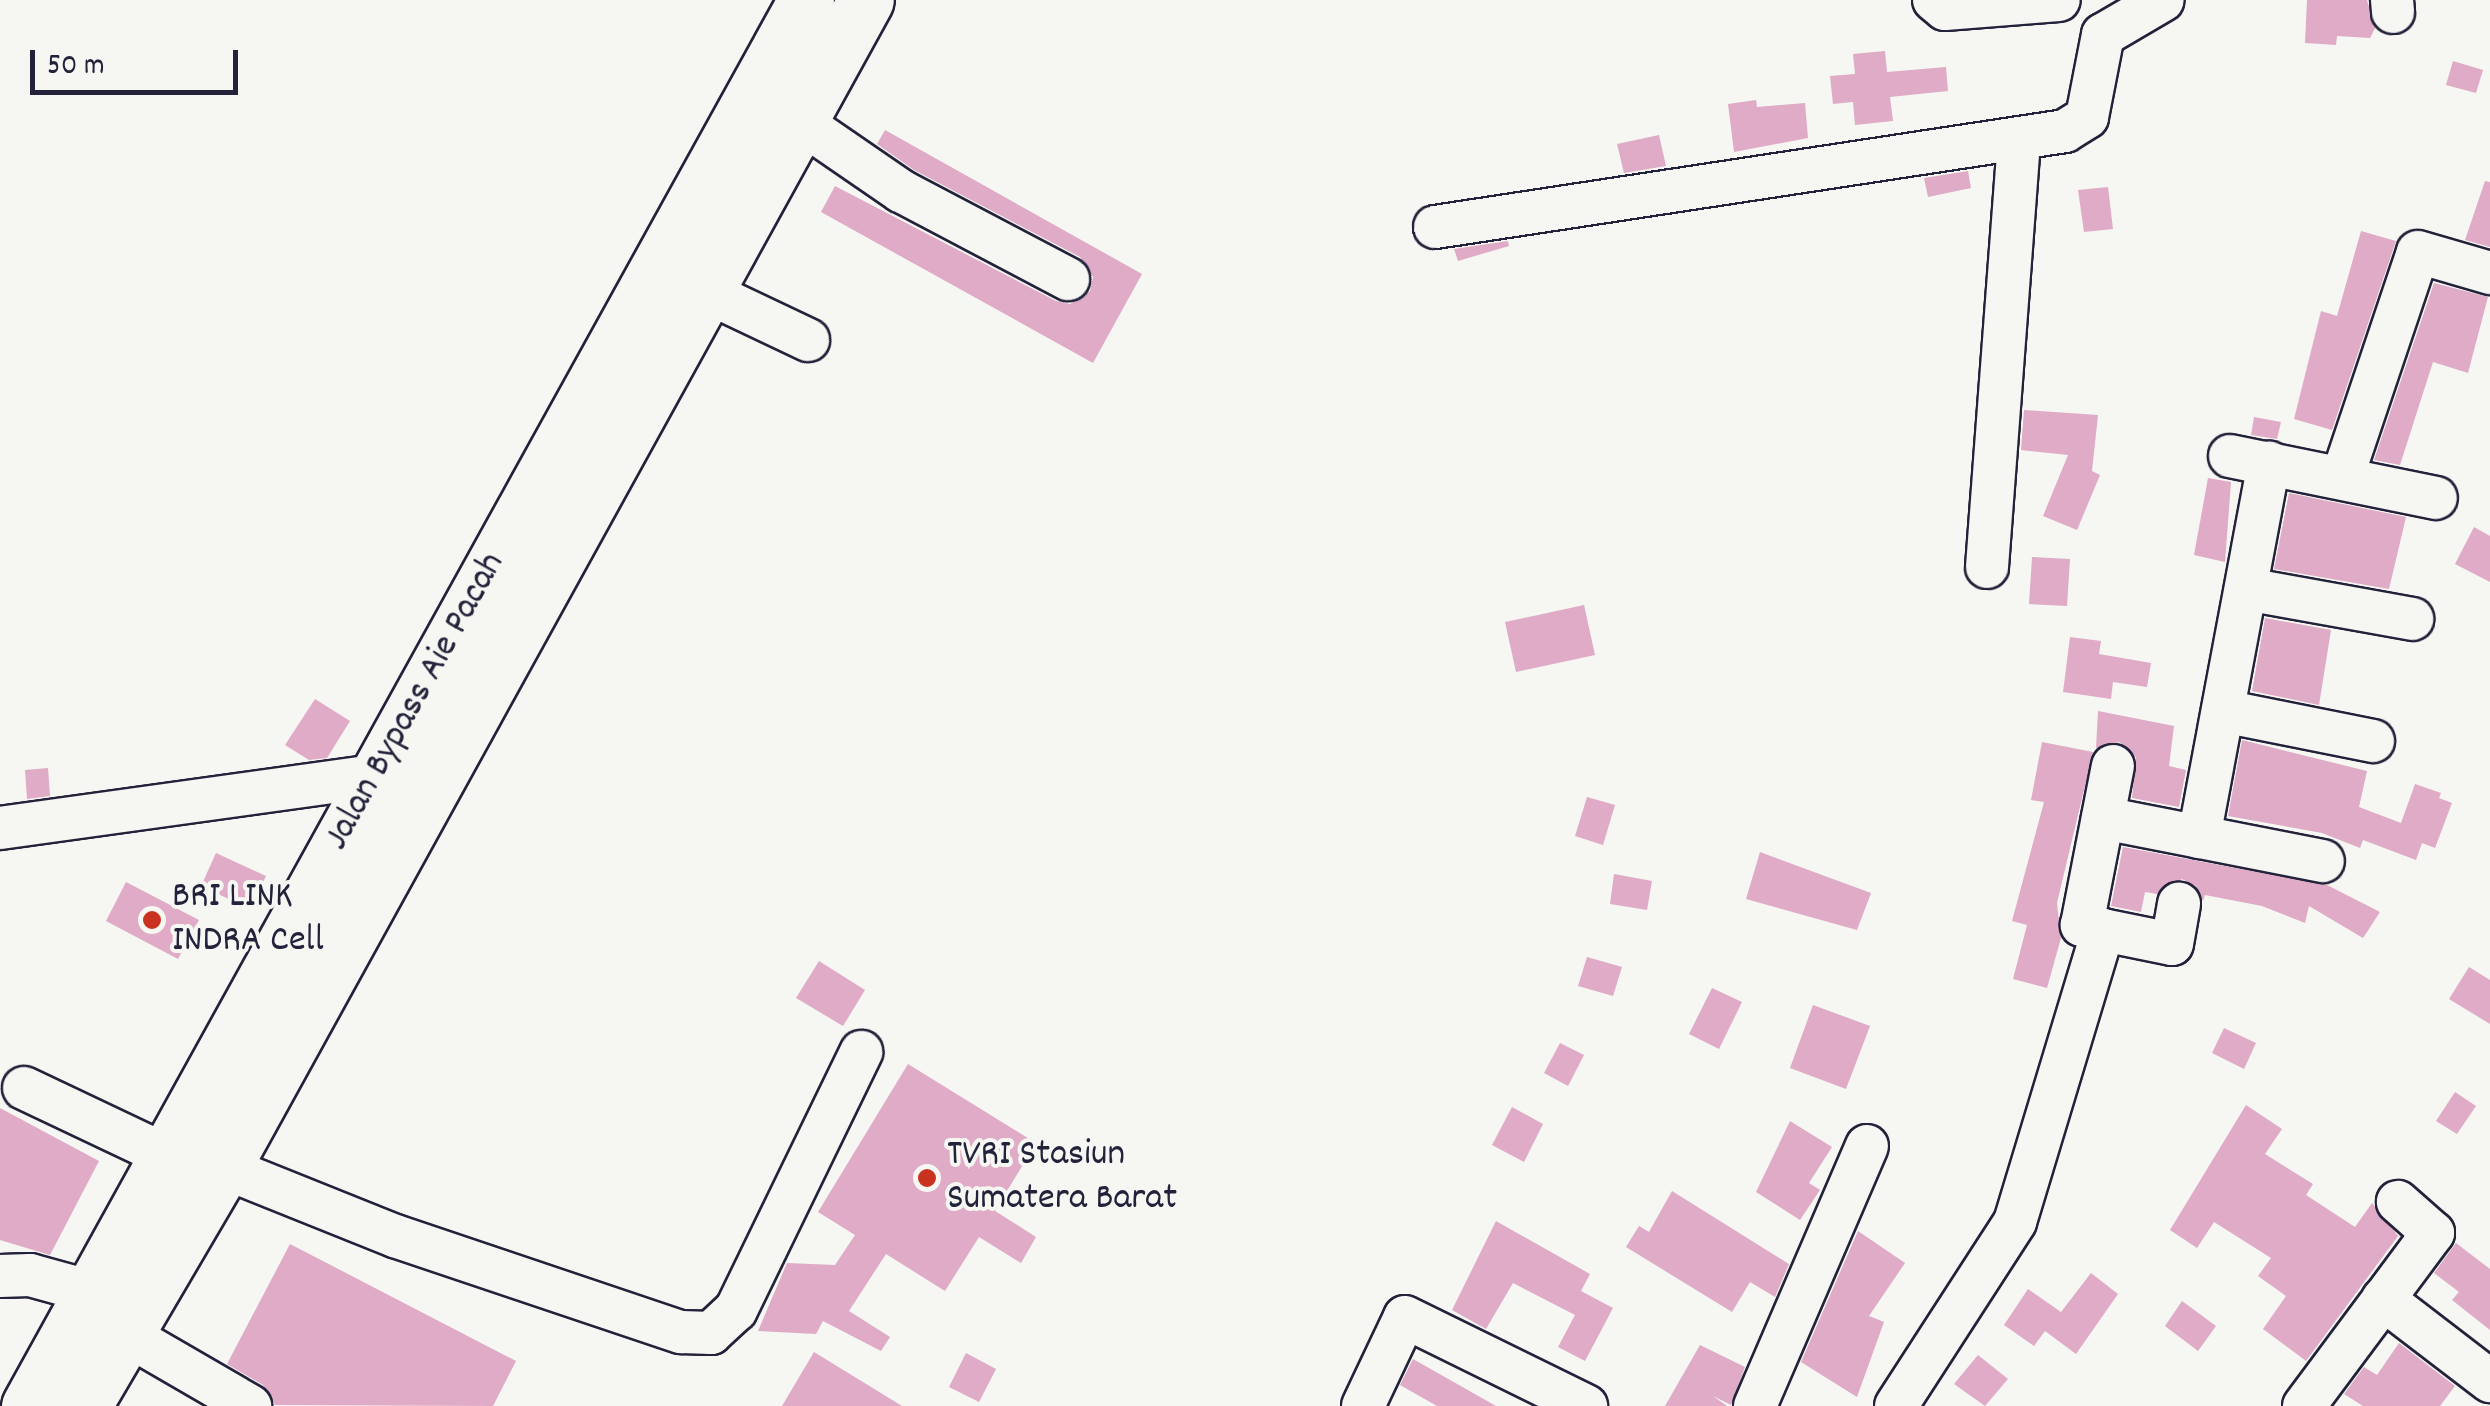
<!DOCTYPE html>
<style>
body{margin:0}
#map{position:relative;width:2490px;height:1406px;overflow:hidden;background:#f6f6f2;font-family:Dekko,sans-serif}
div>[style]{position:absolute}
.building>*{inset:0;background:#dfabc6}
.roads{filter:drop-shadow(2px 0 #22223b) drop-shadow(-2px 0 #22223b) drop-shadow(0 2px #22223b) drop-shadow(0 -2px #22223b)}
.minor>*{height:42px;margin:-21px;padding:0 21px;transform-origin:21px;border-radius:21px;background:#f6f6f2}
.highway>*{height:55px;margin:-27.5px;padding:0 27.5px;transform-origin:27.5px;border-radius:27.5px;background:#f6f6f2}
.dots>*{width:28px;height:28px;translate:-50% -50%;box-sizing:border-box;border:5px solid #f6f6f2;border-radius:50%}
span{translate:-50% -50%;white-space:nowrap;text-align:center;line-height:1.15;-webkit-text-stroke:8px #f6f6f2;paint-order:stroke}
.street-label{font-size:38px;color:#22223b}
.poi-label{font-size:38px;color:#22223b}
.left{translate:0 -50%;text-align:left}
.scale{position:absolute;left:30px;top:50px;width:208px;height:45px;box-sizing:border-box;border:5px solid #22223b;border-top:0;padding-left:12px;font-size:30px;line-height:35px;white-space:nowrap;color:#22223b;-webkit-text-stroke:8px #f6f6f2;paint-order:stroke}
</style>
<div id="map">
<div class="building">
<i style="clip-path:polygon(2307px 0,2367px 0,2375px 28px,2370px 38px,2337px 36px,2336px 45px,2305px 43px)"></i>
<i style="clip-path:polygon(1885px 51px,1887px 72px,1946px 67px,1948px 91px,1890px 97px,1893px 121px,1855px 125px,1853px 102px,1833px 104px,1830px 76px,1855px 74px,1853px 54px)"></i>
<i style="clip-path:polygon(2453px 61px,2483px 70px,2476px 93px,2446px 85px)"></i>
<i style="clip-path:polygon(1756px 100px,1757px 107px,1805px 103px,1808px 138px,1734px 152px,1728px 104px)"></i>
<i style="clip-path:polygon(885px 130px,1142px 274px,1093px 363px,821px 212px,835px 186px,1056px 301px,1070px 304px,1090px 291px,1093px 277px,1080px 257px,914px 170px,877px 144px)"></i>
<i style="clip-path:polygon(1659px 135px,1666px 166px,1624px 173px,1617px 144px)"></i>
<i style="clip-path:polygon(1968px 171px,1971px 188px,1928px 197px,1924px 178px)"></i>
<i style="clip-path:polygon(2485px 181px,2490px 182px,2490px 247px,2465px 240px)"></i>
<i style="clip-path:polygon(2108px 187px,2113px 229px,2084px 232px,2078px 190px)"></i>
<i style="clip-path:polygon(2361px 231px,2396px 241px,2332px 430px,2294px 419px,2321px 311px,2337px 316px)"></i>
<i style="clip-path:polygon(1508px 241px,1509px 246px,1458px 261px,1454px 249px)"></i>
<i style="clip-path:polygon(2434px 283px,2488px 297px,2468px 373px,2433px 362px,2400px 465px,2374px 460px)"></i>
<i style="clip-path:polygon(2024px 410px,2098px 415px,2092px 471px,2100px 475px,2077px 530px,2043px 516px,2068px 455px,2021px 450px)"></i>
<i style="clip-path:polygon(2254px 417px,2281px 422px,2277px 439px,2251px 435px)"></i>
<i style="clip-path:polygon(2208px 478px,2231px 482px,2225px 562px,2194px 555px)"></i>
<i style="clip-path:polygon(2289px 493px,2406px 517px,2389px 589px,2274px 569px)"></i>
<i style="clip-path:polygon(2474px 527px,2490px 536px,2490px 582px,2455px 564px)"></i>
<i style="clip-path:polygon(2032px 557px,2070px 559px,2067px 606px,2029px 604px)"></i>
<i style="clip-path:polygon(1584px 605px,1595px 655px,1516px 672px,1505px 622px)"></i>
<i style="clip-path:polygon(2265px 618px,2331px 630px,2319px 705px,2252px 691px)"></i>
<i style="clip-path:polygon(2070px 637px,2101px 641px,2099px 654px,2151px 663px,2147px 687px,2113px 682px,2111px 699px,2063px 692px)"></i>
<i style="clip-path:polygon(315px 699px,350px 721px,327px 758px,309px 760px,285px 745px)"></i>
<i style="clip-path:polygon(2098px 711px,2174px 726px,2169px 766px,2186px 770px,2179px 807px,2132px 798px,2136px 757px,2119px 742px,2096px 748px)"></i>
<i style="clip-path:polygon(2242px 740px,2367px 771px,2359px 807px,2401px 823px,2415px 784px,2441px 793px,2439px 798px,2452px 803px,2435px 848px,2422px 843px,2416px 860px,2363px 840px,2360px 848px,2322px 833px,2228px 816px)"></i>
<i style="clip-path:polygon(2042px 742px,2093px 752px,2057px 903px,2061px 938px,2047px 988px,2013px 979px,2027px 925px,2012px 921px,2044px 802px,2031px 800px)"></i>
<i style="clip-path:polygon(48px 768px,50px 796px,27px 799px,25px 770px)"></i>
<i style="clip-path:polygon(1587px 797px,1615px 805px,1603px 845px,1575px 836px)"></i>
<i style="clip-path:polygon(2123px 847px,2327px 885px,2380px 912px,2363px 938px,2309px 906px,2305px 923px,2262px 906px,2205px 895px,2203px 901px,2196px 886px,2182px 879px,2157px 894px,2145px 892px,2141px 912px,2111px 906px)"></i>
<i style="clip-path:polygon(1760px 852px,1871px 893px,1857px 930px,1746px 899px)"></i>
<i style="clip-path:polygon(216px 853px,266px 876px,250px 909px,201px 886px)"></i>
<i style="clip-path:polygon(1614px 874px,1652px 881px,1647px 910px,1610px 904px)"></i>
<i style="clip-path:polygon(126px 882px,199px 920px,178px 959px,106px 921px)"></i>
<i style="clip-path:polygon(1587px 957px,1622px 967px,1613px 996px,1578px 986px)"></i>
<i style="clip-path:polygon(819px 961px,865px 990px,843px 1026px,796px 998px)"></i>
<i style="clip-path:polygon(2469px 967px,2490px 980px,2490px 1024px,2449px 999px)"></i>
<i style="clip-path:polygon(1712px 988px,1742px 1002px,1719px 1049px,1689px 1034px)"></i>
<i style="clip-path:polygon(1813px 1005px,1870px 1026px,1846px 1089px,1790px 1068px)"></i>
<i style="clip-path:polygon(2224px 1028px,2256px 1043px,2244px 1069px,2212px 1053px)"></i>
<i style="clip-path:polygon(1560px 1043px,1584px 1055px,1568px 1086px,1544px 1073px)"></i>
<i style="clip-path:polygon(908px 1064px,1036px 1143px,995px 1211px,1036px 1237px,1021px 1263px,979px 1237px,945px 1291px,886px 1254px,849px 1311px,890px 1337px,881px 1351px,823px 1321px,816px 1334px,758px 1331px,787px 1263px,835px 1265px,855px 1235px,818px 1212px)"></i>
<i style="clip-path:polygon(2455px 1092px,2476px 1106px,2457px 1134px,2436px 1121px)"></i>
<i style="clip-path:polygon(2246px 1105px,2282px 1129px,2265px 1154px,2313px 1184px,2306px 1195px,2355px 1227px,2372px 1203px,2398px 1236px,2306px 1361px,2263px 1329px,2286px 1296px,2258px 1276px,2271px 1258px,2214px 1222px,2197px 1248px,2170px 1230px)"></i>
<i style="clip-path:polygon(1512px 1107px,1543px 1124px,1524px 1162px,1492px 1145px)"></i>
<i style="clip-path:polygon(0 1108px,99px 1161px,50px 1255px,0 1240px)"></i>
<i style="clip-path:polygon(1790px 1121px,1832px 1147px,1809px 1183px,1820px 1190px,1800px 1220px,1756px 1192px)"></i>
<i style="clip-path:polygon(1672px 1191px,1789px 1264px,1775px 1297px,1750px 1282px,1732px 1312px,1626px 1247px,1639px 1226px,1649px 1232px)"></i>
<i style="clip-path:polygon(1496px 1221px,1590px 1274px,1581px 1291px,1613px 1308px,1585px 1361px,1558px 1347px,1575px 1315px,1513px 1283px,1486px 1329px,1452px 1310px)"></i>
<i style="clip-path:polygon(1858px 1231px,1905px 1263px,1869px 1316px,1884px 1322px,1857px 1397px,1801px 1362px)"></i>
<i style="clip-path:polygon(2456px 1243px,2490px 1269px,2490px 1330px,2452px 1300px,2459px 1292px,2434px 1273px)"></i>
<i style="clip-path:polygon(290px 1244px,516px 1361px,493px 1406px,275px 1405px,263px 1385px,227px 1364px)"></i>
<i style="clip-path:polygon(2091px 1273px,2118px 1294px,2076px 1354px,2045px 1331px,2034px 1346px,2004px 1325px,2028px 1289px,2061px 1312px)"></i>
<i style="clip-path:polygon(2182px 1301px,2216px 1326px,2198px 1351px,2165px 1326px)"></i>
<i style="clip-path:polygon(2399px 1343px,2455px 1386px,2440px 1406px,2363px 1406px,2344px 1394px,2364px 1367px,2377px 1375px)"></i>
<i style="clip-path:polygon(1700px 1345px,1745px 1367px,1731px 1405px,1713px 1396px,1727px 1406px,1665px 1406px)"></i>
<i style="clip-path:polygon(814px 1352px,902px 1406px,782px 1406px)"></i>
<i style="clip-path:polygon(966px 1353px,996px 1369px,979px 1402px,949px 1387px)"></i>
<i style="clip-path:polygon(1978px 1355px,2008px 1379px,1985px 1406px,1954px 1384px)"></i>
<i style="clip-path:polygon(1413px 1359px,1496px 1406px,1437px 1406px,1400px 1385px)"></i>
</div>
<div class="roads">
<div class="minor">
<i style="left:1934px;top:0;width:14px;rotate:39deg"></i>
<i style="left:1945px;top:9px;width:114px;rotate:-4.5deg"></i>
<i style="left:2392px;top:0;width:12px;rotate:85deg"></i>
<i style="left:799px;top:121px;width:124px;rotate:34.5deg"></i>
<i style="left:901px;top:191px;width:189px;rotate:27.8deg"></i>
<i style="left:1435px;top:227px;width:637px;rotate:-8.66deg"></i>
<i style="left:2065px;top:131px;width:26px;rotate:-32deg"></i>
<i style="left:2087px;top:117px;width:84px;rotate:-79deg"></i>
<i style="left:2103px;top:35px;width:69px;rotate:-30.3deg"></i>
<i style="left:707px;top:292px;width:112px;rotate:25.4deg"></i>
<i style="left:2230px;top:456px;width:210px;rotate:11.5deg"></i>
<i style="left:2342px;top:478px;width:238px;rotate:-71.4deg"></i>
<i style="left:2418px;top:252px;width:75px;rotate:16.3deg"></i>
<i style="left:1987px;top:567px;width:428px;rotate:-85.7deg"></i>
<i style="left:2246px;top:589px;width:169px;rotate:10.2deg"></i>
<i style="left:2223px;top:711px;width:153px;rotate:11.3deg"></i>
<i style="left:2103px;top:818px;width:224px;rotate:11.1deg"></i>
<i style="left:0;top:828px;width:380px;rotate:-7.9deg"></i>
<i style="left:2199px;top:837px;width:381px;rotate:-79.4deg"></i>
<i style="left:2103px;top:930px;width:70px;rotate:11.5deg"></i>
<i style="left:2172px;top:944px;width:41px;rotate:-80.1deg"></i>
<i style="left:24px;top:1088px;width:158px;rotate:25.4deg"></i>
<i style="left:223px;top:1167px;width:185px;rotate:21.9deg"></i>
<i style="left:395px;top:1236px;width:302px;rotate:18.6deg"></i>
<i style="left:681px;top:1332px;width:30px;rotate:2deg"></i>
<i style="left:711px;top:1333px;width:34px;rotate:-43deg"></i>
<i style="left:736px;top:1310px;width:287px;rotate:-64.1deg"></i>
<i style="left:0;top:1276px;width:30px;rotate:-2deg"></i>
<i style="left:30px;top:1275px;width:64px;rotate:15.3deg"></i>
<i style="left:2383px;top:1299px;width:135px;rotate:37.5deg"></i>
<i style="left:124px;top:1333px;width:146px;rotate:30.1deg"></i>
<i style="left:1363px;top:1406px;width:98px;rotate:-64.7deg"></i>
<i style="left:1405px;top:1317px;width:202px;rotate:26.2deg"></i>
<i style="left:1755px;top:1406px;width:283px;rotate:-66.7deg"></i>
<i style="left:1896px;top:1406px;width:219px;rotate:-57.1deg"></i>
<i style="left:2015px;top:1222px;width:305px;rotate:-73.2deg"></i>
<i style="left:2103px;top:930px;width:22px;rotate:-167deg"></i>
<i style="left:2082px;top:925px;width:162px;rotate:-79deg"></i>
<i style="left:2304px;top:1406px;width:216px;rotate:-53.3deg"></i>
<i style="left:2433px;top:1233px;width:47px;rotate:-138.5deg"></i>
</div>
<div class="highway">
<i style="left:29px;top:1406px;width:1606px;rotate:-61.07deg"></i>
<i style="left:83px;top:1406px;width:277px;rotate:-59.6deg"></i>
<i style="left:223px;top:1167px;width:1332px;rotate:-61.15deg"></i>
</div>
</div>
<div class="dots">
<i style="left:152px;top:920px;background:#c8321e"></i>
<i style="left:927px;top:1178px;background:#c8321e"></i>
</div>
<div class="street-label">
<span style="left:416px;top:702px;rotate:-61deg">Jalan Bypass Aie Pacah</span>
</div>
<div class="poi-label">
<span class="left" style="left:172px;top:920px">BRI LINK<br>INDRA Cell</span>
<span class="left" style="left:947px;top:1178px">TVRI Stasiun<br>Sumatera Barat</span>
</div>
<div class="scale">50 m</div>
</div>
